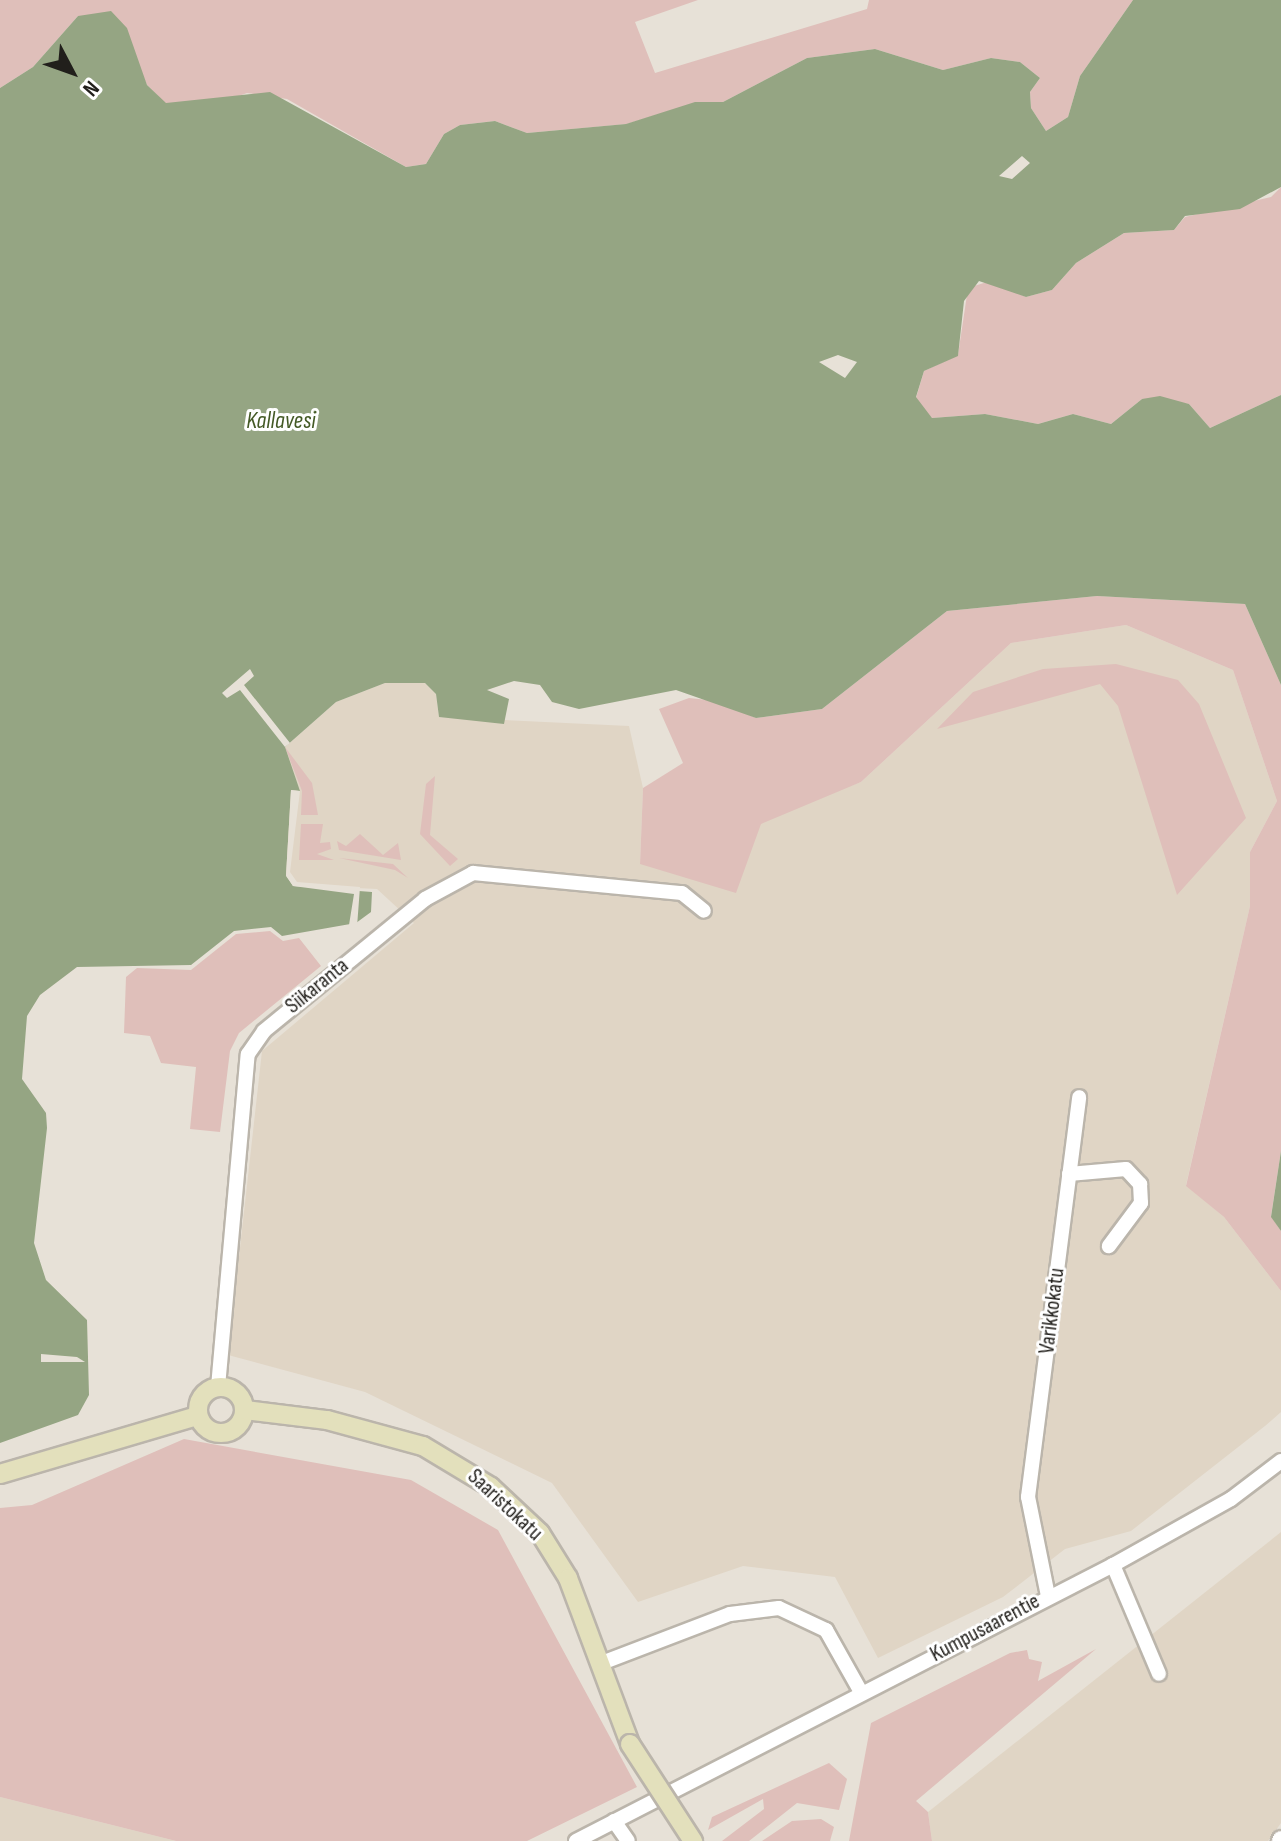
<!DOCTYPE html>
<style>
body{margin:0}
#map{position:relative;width:1281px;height:1841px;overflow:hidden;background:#e7e1d7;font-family:"Sofia Sans Condensed",sans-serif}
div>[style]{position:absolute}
.built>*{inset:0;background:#e0d5c5}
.green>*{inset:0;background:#dfbfba}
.water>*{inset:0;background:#95a583}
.pier>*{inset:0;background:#e7e1d7}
.roads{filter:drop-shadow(2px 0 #bbb5ab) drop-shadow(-2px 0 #bbb5ab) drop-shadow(0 2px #bbb5ab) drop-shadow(0 -2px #bbb5ab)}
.minor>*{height:14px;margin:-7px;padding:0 7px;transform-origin:7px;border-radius:7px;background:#fff}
.tertiary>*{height:16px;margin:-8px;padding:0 8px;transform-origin:8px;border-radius:8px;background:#fff}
.secondary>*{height:18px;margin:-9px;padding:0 9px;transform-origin:9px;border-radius:9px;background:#e3e0bc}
.secondary>.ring{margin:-9px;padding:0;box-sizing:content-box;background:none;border:18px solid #e3e0bc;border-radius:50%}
.bridges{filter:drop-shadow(2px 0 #bbb5ab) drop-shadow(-2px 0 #bbb5ab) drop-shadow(0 2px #bbb5ab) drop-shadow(0 -2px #bbb5ab)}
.secondary-bridge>*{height:18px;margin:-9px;padding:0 9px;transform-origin:9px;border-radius:9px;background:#e3e0bc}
span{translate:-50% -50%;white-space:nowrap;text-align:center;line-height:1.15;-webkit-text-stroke:6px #fff;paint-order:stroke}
.street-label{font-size:22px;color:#211f1b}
.water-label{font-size:24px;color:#445a26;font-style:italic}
.north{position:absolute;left:32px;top:32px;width:80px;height:80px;-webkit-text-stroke:6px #fff;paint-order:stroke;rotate:131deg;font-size:22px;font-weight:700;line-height:32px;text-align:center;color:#211f1b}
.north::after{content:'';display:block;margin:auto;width:28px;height:36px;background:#211f1b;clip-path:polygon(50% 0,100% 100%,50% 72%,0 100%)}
</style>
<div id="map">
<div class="built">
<i style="clip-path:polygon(1126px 625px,1233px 670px,1277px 801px,1250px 852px,1250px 906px,1186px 1185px,1224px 1217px,1281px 1291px,1281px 1412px,1265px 1426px,1131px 1531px,1065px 1549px,1003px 1597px,878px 1658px,835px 1577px,743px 1566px,638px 1602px,552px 1483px,365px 1392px,228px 1355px,262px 1051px,414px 923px,377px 889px,293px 885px,286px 876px,285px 747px,336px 702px,385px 683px,425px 683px,436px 694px,439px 717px,629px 726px,643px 788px,640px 864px,861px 782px,1011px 643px)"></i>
<i style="clip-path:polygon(1281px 1532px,1281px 1823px,1268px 1841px,932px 1841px,928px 1812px)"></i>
<i style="clip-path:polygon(0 1797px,176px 1841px,0 1841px)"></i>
</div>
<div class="green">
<i style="clip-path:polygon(0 0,698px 0,635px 22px,655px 73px,867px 9px,869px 0,1133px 0,1080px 76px,1068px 117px,1046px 131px,1031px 108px,1030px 92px,1040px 78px,1020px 62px,991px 58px,943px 70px,875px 49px,807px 58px,723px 102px,695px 103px,627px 124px,527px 133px,495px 121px,460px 125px,444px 134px,426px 164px,406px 167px,287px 99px,247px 93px,222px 102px,166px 104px,147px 85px,127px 41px,78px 16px,33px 67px,0 88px)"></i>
<i style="clip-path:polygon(1281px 187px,1281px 395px,1210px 428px,1189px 404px,1142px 399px,1111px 424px,1073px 414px,1038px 424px,985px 414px,932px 418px,922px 410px,916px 398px,924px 371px,958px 355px,968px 288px,990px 281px,1026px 297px,1052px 290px,1076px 263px,1124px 233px,1174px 230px,1185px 217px,1271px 197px)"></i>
<i style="clip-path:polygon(1097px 596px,1245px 604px,1281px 685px,1281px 1151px,1271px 1216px,1281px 1231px,1281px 1291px,1224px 1217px,1186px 1186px,1250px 906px,1250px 852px,1277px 801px,1233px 670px,1126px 625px,1011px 643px,861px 782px,761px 824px,736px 893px,640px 864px,643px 788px,683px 763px,659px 709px,689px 698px,718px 701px,756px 718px,822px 709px,947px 611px)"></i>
<i style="clip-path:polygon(1116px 664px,1178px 680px,1199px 704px,1246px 818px,1177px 895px,1118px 706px,1100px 684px,937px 729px,973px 692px,1043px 669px)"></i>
<i style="clip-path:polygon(285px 747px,312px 783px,318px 815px,301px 815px,302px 791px)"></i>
<i style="clip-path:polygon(435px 776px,430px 835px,458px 859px,450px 866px,420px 834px,426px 784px)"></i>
<i style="clip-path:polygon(301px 824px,323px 824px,320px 843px,330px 842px,331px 849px,317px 854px,334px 860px,299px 860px)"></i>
<i style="clip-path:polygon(360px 834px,383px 855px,398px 843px,401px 860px,339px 850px,337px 841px,346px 846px)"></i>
<i style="clip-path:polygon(339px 858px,393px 864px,408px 878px,395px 870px)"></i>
<i style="clip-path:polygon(270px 931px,283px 941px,299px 938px,321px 966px,239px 1033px,230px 1051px,220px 1132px,190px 1129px,196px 1067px,161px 1063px,150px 1036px,124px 1033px,126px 977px,137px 968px,191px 970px,236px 934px)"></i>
<i style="clip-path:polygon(184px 1439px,411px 1480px,498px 1530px,637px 1787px,527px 1841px,176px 1841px,0 1797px,0 1508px,32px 1505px)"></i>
<i style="clip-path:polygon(1096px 1649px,916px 1801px,928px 1812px,932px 1841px,849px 1841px,871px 1723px,1010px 1653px,1027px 1650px,1029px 1659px,1042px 1662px,1038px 1681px)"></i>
<i style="clip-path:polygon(829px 1763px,847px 1779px,839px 1810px,797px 1803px,749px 1841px,722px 1841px,764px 1809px,763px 1799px,708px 1830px,712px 1817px)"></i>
<i style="clip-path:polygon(821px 1819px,834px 1827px,830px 1841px,762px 1841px,792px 1821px)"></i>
</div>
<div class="water">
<i style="clip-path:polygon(evenodd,1133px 0,1281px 0,1281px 187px,1240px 209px,1185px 216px,1174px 230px,1124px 233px,1076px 263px,1052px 290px,1026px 297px,979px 281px,964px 301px,958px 356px,924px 371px,916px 397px,932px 418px,985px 414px,1038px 424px,1073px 414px,1111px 424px,1142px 399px,1160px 396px,1189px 404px,1210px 428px,1281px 395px,1281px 685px,1245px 604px,1097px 596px,947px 611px,822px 709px,756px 718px,676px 690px,579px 709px,552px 702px,540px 685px,514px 681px,487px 690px,509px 699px,504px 724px,439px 717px,436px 694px,425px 683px,385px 683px,336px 702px,285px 747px,300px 791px,291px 790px,286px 875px,293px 886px,372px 892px,371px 912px,356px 923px,282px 936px,271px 927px,234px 931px,191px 965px,77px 967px,40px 995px,27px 1016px,22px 1079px,46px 1113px,47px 1128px,34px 1243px,46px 1280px,87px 1320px,89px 1395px,78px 1415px,0 1443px,0 88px,33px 67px,78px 16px,111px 11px,127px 28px,147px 85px,166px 103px,270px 92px,406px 167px,426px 164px,444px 134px,460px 125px,495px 121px,527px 133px,626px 124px,695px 102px,723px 102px,807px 58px,875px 49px,943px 70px,991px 58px,1020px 62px,1040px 78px,1030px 92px,1031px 108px,1046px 131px,1068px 117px,1080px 76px,1133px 0,1022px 156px,1030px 163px,1012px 179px,999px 176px,1022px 156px,1133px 0,838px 355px,857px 362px,845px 378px,819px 362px,838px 355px)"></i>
<i style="clip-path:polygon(1281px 1151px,1281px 1231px,1271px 1217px)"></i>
</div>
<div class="pier">
<i style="clip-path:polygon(250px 669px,254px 676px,244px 685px,290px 743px,285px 747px,240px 690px,227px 698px,222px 693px)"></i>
<i style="clip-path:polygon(291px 790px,300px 791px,290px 872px,297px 882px,360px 887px,357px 927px,283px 940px,349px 925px,354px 894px,293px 886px,286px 876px)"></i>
<i style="clip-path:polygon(41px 1354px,77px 1357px,85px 1362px,41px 1362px)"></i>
</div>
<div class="roads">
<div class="minor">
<i style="left:1069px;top:1174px;width:57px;rotate:-5deg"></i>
<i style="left:1126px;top:1169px;width:21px;rotate:47deg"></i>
<i style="left:1140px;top:1184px;width:19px;rotate:87deg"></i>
<i style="left:1141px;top:1203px;width:54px;rotate:126.7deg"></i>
<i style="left:218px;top:1387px;width:334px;rotate:-84.9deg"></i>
<i style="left:248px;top:1054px;width:28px;rotate:-55deg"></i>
<i style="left:264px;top:1031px;width:208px;rotate:-39.3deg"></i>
<i style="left:425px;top:899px;width:55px;rotate:-28.4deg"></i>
<i style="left:473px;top:873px;width:210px;rotate:5.5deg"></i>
<i style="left:682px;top:893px;width:28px;rotate:39deg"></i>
<i style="left:1113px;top:1565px;width:118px;rotate:67.1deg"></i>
<i style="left:1048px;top:1596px;width:101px;rotate:-101.4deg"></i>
<i style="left:1028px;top:1497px;width:403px;rotate:-82.7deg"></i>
<i style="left:599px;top:1664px;width:140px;rotate:-20.9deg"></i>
<i style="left:730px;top:1614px;width:49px;rotate:-7deg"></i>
<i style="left:779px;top:1608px;width:52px;rotate:25.1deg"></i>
<i style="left:826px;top:1630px;width:71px;rotate:60.6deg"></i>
<i style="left:614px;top:1821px;width:24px;rotate:55deg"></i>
<i style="left:576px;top:1841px;width:604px;rotate:-27.2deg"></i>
<i style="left:1113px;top:1565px;width:135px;rotate:-29.2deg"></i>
<i style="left:1231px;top:1499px;width:63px;rotate:-37.2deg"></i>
</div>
<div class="tertiary">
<i style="left:1280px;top:1841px;width:2px;rotate:-63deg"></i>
</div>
<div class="secondary">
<i class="ring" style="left:198px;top:1387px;width:28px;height:28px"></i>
<i style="left:245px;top:1410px;width:83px;rotate:7deg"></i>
<i style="left:327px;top:1420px;width:99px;rotate:15.2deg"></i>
<i style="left:423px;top:1446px;width:79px;rotate:31.1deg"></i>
<i style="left:491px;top:1487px;width:67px;rotate:43.2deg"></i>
<i style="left:540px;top:1533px;width:53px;rotate:58.1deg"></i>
<i style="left:568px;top:1578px;width:177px;rotate:69.5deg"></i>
<i style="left:0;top:1474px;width:205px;rotate:-16.4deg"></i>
</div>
</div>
<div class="bridges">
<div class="secondary-bridge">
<i style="left:630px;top:1744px;width:116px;rotate:57deg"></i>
</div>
</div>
<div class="street-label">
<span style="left:317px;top:986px;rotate:-39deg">Siikaranta</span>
<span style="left:1052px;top:1311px;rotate:-83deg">Varikkokatu</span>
<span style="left:505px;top:1505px;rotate:43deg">Saaristokatu</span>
<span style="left:985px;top:1628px;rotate:-28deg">Kumpusaarentie</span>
</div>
<div class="water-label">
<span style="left:281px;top:421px">Kallavesi</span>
</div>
<div class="north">N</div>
</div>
